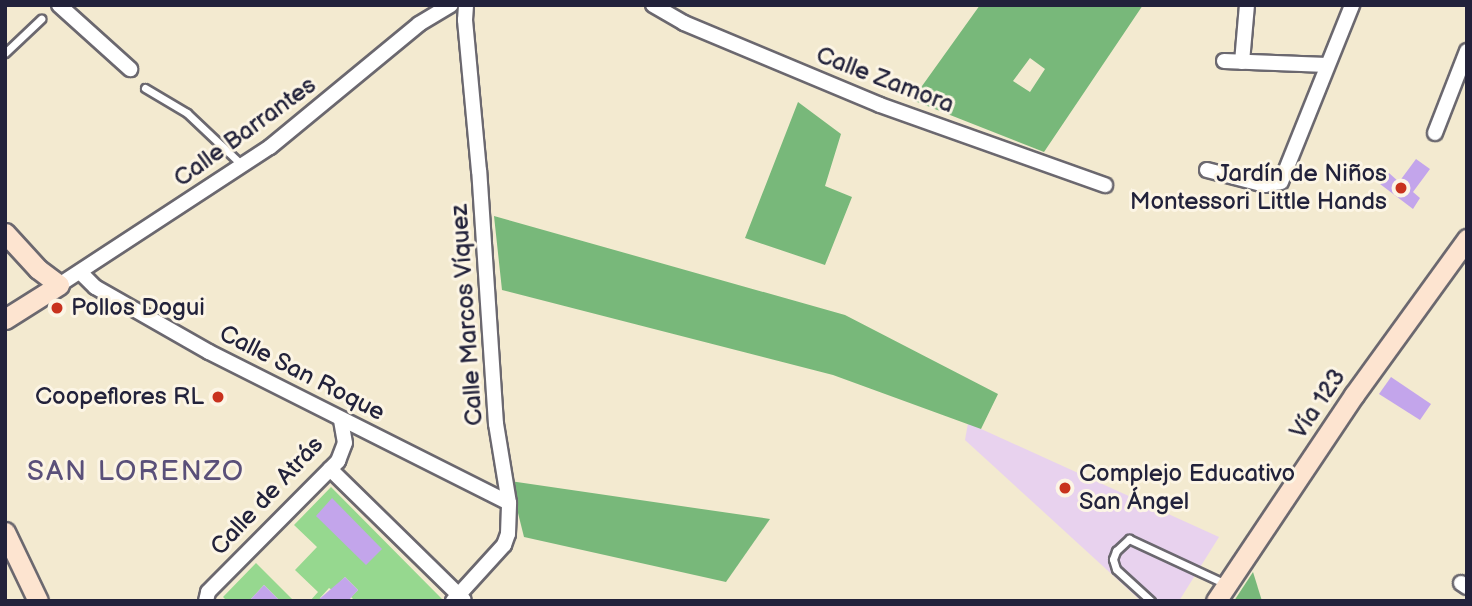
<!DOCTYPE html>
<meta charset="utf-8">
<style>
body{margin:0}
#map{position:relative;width:1472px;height:606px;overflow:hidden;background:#f3ead0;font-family:"Balsamiq Sans",sans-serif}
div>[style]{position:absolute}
.built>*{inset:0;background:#e8d2ee}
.green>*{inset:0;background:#96d88f}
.forest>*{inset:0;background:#78b87a}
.building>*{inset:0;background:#c3a5eb}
.roads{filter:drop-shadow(2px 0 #6b686f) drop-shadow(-2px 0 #6b686f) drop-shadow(0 2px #6b686f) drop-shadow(0 -2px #6b686f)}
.service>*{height:7px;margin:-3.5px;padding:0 3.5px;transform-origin:3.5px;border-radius:3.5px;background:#fff}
.minor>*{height:14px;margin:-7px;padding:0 7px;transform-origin:7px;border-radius:7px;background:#fff}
.secondary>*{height:19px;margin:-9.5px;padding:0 9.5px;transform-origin:9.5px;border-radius:9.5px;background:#fde4d0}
.dots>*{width:19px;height:19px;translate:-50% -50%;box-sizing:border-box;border:4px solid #fcf5e5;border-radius:50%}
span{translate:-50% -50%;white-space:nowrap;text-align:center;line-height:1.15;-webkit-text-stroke:6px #fcf5e5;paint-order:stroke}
.street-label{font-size:24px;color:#22223b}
.poi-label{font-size:24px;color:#22223b}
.right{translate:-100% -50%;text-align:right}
.left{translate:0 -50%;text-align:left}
.quarter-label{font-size:28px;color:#5a5079;letter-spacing:2px}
.frame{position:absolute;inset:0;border:7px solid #22223b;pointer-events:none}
</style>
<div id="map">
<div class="built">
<i style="clip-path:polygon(968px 423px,1219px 537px,1179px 601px,1141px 601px,965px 440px)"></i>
</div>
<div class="green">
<i style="clip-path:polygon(331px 487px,442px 599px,440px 601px,355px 601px,351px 597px,358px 590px,345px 577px,332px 590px,329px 588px,320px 598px,323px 601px,310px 601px,318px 592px,295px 570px,317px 547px,294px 525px)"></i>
<i style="clip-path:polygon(256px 563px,294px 601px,280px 601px,264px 585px,249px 601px,227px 601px,223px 597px)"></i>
</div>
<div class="forest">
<i style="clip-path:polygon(evenodd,980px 5px,1143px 5px,1044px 152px,912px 100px,980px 5px,1030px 58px,1045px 69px,1030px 92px,1013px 81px,1030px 58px)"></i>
<i style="clip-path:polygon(798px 102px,841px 134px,825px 186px,852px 197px,825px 265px,745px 238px)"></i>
<i style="clip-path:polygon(494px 216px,845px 315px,998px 394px,981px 429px,833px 375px,502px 290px)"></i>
<i style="clip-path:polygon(510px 481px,770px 519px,726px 582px,524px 537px)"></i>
<i style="clip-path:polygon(1253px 572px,1262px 601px,1234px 601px)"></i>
</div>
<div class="building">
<i style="clip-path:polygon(1416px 159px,1430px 169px,1413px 192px,1420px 198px,1413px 209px,1380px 184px,1389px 173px,1399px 182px)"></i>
<i style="clip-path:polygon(1391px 377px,1431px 404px,1420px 420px,1379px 394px)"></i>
<i style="clip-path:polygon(332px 498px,382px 549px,366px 565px,316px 516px)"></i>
<i style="clip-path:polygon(345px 577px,358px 590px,348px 601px,317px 601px)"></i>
<i style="clip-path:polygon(264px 585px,280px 601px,249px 601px)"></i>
</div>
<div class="roads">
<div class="service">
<i style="left:5px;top:53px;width:50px;rotate:-43.4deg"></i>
<i style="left:145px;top:88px;width:49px;rotate:30.8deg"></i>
<i style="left:187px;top:113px;width:76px;rotate:43.4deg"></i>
<i style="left:1151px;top:601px;width:47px;rotate:-137.6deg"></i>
<i style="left:1116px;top:569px;width:10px;rotate:-107deg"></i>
<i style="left:1113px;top:559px;width:9px;rotate:-69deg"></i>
<i style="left:1116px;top:551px;width:18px;rotate:-43deg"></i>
<i style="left:1129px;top:539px;width:107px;rotate:24.9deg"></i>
</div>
<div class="minor">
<i style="left:59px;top:5px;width:96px;rotate:42deg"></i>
<i style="left:653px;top:5px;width:36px;rotate:30deg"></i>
<i style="left:684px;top:23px;width:212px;rotate:22.7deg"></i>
<i style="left:880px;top:105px;width:239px;rotate:19.6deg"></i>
<i style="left:1224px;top:61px;width:103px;rotate:2.2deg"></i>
<i style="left:1242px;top:62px;width:57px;rotate:-85deg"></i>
<i style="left:1435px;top:133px;width:88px;rotate:-68.7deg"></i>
<i style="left:1207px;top:170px;width:60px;rotate:14.5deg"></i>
<i style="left:1265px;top:185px;width:16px;rotate:-11deg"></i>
<i style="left:1281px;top:182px;width:191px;rotate:-68.1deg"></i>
<i style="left:81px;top:273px;width:20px;rotate:45deg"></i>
<i style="left:95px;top:287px;width:131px;rotate:29.7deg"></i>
<i style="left:209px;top:352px;width:336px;rotate:26.7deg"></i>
<i style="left:59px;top:285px;width:252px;rotate:-33.2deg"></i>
<i style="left:270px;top:147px;width:193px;rotate:-39.5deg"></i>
<i style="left:419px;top:24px;width:37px;rotate:-31deg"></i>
<i style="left:330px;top:469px;width:187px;rotate:44.4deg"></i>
<i style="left:1461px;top:583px;width:7px;rotate:34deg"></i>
<i style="left:206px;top:601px;width:9px;rotate:-77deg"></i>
<i style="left:208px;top:592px;width:185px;rotate:-45.2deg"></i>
<i style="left:338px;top:461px;width:19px;rotate:-69deg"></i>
<i style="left:345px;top:443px;width:23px;rotate:-100deg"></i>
<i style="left:453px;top:601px;width:76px;rotate:-47.7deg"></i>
<i style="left:504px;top:545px;width:12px;rotate:-70deg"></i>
<i style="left:508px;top:534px;width:31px;rotate:-88deg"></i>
<i style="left:509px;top:503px;width:80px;rotate:-99.3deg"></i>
<i style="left:496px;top:424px;width:254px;rotate:-93.8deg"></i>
<i style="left:479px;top:171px;width:152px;rotate:-95.3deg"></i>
<i style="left:465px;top:20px;width:15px;rotate:-86deg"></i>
</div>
<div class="secondary">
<i style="left:5px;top:233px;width:49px;rotate:47.5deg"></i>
<i style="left:38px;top:269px;width:26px;rotate:37deg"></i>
<i style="left:59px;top:285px;width:64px;rotate:147.8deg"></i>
<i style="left:5px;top:532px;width:76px;rotate:64.4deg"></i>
<i style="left:1216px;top:601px;width:248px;rotate:-56.2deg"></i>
<i style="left:1354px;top:395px;width:193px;rotate:-54.1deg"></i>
</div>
</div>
<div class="dots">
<i style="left:1401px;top:188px;background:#c8321e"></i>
<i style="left:57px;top:308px;background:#c8321e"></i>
<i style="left:218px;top:397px;background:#c8321e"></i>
<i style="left:1065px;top:488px;background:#c8321e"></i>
</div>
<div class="street-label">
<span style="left:885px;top:80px;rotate:21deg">Calle Zamora</span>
<span style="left:245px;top:132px;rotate:-36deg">Calle Barrantes</span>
<span style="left:467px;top:315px;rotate:-94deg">Calle Marcos Víquez</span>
<span style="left:302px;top:373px;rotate:27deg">Calle San Roque</span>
<span style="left:1318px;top:404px;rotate:-56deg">Vía 123</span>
<span style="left:267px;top:496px;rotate:-47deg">Calle de Atrás</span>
</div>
<div class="poi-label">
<span class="right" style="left:1387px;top:188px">Jardín de Niños<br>Montessori Little Hands</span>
<span class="left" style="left:71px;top:308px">Pollos Dogui</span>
<span class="right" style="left:204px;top:397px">Coopeflores RL</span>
<span class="left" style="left:1079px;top:488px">Complejo Educativo<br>San Ángel</span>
</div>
<div class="quarter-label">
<span style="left:136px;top:472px">SAN LORENZO</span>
</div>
<div class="frame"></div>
</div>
